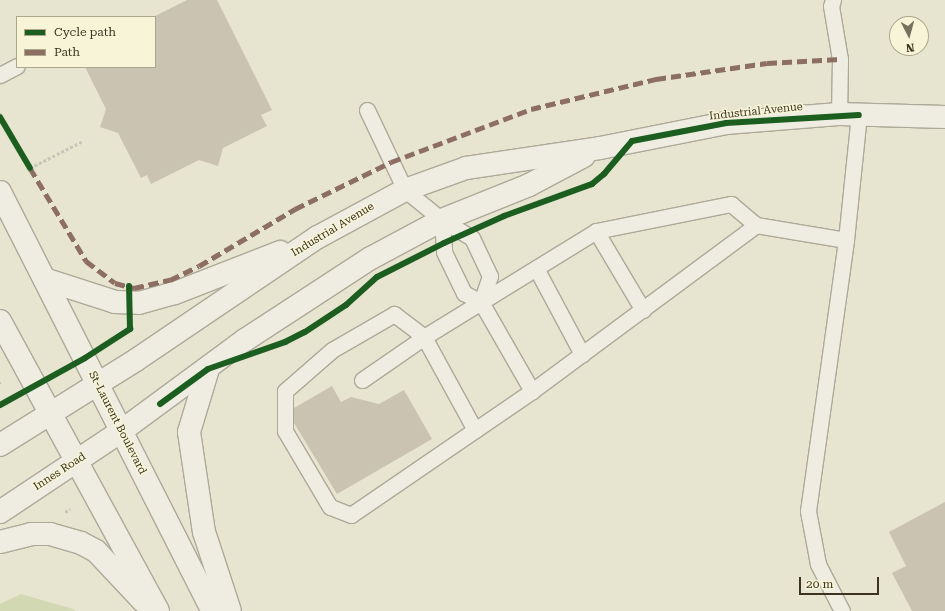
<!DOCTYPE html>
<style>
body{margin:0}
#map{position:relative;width:945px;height:611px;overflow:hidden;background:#e7e4d0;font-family:"Roboto Serif",serif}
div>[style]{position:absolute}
.green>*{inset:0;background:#d1d8b2}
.building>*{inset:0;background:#cbc3b1}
.path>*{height:2.5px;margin-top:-1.25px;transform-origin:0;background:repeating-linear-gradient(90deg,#c8c5b8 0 3px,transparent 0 5px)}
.roads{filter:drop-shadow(1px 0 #ada999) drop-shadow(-1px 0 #ada999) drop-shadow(0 1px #ada999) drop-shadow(0 -1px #ada999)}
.service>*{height:15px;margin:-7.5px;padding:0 7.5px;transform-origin:7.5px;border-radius:7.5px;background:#efede2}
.secondary>*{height:22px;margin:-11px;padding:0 11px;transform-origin:11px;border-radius:11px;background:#efede2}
.quiet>*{height:5px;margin-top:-2.5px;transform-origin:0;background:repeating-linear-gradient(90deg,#8d6e63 0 10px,transparent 0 15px)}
.cycleway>*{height:6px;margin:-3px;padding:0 3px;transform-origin:3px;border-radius:3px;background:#1b5e20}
span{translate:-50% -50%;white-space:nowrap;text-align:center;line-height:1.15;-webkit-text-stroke:3px #f7f4d7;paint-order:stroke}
.street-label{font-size:11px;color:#3d3320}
.legend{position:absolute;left:16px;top:16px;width:140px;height:52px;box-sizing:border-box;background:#f7f4d7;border:1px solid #ada78e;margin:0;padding:5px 7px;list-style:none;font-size:12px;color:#3d3320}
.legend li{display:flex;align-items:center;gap:8px;height:20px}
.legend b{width:20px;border:1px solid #ada78e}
.north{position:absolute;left:889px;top:16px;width:40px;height:40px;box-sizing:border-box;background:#f7f4d7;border:1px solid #ada78e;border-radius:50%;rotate:174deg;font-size:11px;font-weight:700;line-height:16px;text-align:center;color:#3d3320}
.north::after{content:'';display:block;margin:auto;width:14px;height:18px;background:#78715e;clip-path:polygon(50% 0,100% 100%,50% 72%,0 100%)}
.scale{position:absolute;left:799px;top:577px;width:80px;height:18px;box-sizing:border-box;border:2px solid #3d3320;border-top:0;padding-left:5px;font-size:12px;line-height:14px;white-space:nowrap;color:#3d3320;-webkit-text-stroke:3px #f7f4d7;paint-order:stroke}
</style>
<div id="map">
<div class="green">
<i style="clip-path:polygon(21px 594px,73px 609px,75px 611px,0 611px,0 604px)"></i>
</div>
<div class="building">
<i style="clip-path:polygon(187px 0,217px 0,272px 110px,261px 115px,267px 126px,223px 148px,218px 166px,199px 160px,151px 184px,147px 175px,141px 178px,118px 133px,100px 127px,106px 109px,85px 67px,155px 67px,155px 16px)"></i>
<i style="clip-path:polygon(332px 386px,341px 402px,351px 397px,379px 404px,404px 390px,432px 439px,337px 494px,294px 423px,294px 408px)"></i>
<i style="clip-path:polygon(945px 502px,945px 611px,912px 611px,892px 573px,906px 566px,889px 532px)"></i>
</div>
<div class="path">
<i style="left:30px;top:168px;width:59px;rotate:-27deg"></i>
<i style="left:0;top:383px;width:1px"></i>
<i style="left:65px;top:512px;width:6px;rotate:-31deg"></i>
</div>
<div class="roads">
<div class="service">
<i style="left:833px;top:0;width:6px;rotate:108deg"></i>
<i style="left:831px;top:6px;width:54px;rotate:80.4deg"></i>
<i style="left:840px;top:59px;width:55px;rotate:91deg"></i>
<i style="left:0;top:75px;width:19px;rotate:-28deg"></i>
<i style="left:367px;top:110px;width:89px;rotate:64.6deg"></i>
<i style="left:405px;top:190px;width:48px;rotate:39deg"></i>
<i style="left:442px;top:220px;width:35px;rotate:31deg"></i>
<i style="left:472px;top:238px;width:42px;rotate:64.7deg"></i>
<i style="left:490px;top:276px;width:28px;rotate:109deg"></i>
<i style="left:442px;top:220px;width:32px;rotate:86deg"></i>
<i style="left:444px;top:252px;width:46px;rotate:64deg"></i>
<i style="left:464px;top:293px;width:19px;rotate:28deg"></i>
<i style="left:481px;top:302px;width:103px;rotate:60.2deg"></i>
<i style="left:532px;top:391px;width:69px;rotate:145.6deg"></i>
<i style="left:596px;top:231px;width:92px;rotate:59.3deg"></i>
<i style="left:536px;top:268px;width:98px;rotate:61.9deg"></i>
<i style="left:394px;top:314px;width:38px;rotate:37deg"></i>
<i style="left:424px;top:337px;width:106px;rotate:61.3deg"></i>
<i style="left:475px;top:430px;width:150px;rotate:145.6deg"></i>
<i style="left:351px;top:515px;width:22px;rotate:-159deg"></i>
<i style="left:330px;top:507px;width:88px;rotate:-120.6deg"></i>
<i style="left:285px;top:431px;width:40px;rotate:-90deg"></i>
<i style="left:285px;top:391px;width:62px;rotate:-41.1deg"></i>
<i style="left:332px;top:350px;width:72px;rotate:-30.1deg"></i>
<i style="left:362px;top:380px;width:75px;rotate:-34.7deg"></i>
<i style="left:424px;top:337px;width:202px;rotate:-31.6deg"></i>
<i style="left:596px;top:231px;width:138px;rotate:-11.3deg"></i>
<i style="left:731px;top:204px;width:33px;rotate:40deg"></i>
<i style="left:756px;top:225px;width:91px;rotate:9.5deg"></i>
<i style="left:532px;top:391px;width:279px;rotate:-36.5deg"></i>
<i style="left:842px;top:611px;width:53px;rotate:-117.1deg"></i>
<i style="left:818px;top:564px;width:54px;rotate:-100.7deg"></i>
<i style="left:808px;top:511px;width:274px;rotate:-82deg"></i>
<i style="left:846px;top:240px;width:126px;rotate:-84.1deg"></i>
</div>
<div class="secondary">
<i style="left:0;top:192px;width:470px;rotate:63.1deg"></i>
<i style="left:47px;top:280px;width:71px;rotate:17.9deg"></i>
<i style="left:115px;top:302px;width:24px;rotate:2deg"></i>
<i style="left:139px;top:303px;width:37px;rotate:-16deg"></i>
<i style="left:175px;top:293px;width:113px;rotate:-21.3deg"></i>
<i style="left:0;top:321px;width:330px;rotate:61.4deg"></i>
<i style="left:208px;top:369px;width:66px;rotate:106.8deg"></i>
<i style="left:189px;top:432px;width:101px;rotate:81.5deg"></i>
<i style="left:204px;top:532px;width:83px;rotate:71.8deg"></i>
<i style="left:0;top:445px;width:160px;rotate:-32deg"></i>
<i style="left:136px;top:360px;width:220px;rotate:-34.1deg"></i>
<i style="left:318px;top:237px;width:99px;rotate:-28.4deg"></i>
<i style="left:405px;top:190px;width:65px;rotate:-19.8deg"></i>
<i style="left:466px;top:168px;width:135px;rotate:-8.5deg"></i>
<i style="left:600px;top:148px;width:128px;rotate:-11.2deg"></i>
<i style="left:726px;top:123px;width:113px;rotate:-4.6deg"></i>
<i style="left:839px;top:114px;width:106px;rotate:1.6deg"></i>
<i style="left:0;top:512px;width:144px;rotate:-33.7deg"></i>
<i style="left:120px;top:432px;width:155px;rotate:-36.4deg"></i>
<i style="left:245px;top:340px;width:150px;rotate:-33.1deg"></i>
<i style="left:371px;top:258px;width:81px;rotate:-28.2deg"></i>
<i style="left:442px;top:220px;width:94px;rotate:-21.9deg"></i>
<i style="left:529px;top:185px;width:62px;rotate:-27.8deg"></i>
<i style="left:0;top:542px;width:32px;rotate:-14deg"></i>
<i style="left:31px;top:534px;width:19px"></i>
<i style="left:50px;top:534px;width:32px;rotate:16deg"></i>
<i style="left:81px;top:543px;width:17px;rotate:28deg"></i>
<i style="left:96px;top:551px;width:69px;rotate:46.8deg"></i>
</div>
</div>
<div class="quiet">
<i style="left:30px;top:168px;width:109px;rotate:58.9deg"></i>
<i style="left:86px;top:261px;width:36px;rotate:37deg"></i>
<i style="left:115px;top:283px;width:20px;rotate:15deg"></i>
<i style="left:134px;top:288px;width:37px;rotate:-13deg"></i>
<i style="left:170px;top:280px;width:32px;rotate:-26deg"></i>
<i style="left:199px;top:266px;width:112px;rotate:-30.7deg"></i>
<i style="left:295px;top:209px;width:107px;rotate:-26.1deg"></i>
<i style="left:391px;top:162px;width:150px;rotate:-20.7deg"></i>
<i style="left:531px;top:109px;width:129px;rotate:-13.5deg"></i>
<i style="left:656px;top:79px;width:112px;rotate:-8.2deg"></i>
<i style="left:767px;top:63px;width:73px;rotate:-3.1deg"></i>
</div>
<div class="cycleway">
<i style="left:0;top:117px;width:59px;rotate:59.5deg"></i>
<i style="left:160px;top:404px;width:59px;rotate:-36.1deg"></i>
<i style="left:208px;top:369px;width:82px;rotate:-19.3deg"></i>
<i style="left:285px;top:342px;width:22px;rotate:-27deg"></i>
<i style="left:305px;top:332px;width:49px;rotate:-33.4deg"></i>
<i style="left:346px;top:305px;width:42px;rotate:-42.1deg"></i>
<i style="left:377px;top:277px;width:75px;rotate:-26.9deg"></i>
<i style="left:444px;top:243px;width:66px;rotate:-24.2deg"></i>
<i style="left:504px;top:216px;width:94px;rotate:-20deg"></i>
<i style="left:592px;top:184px;width:16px;rotate:-40deg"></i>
<i style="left:604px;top:174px;width:43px;rotate:-49.7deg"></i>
<i style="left:632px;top:141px;width:96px;rotate:-10.8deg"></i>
<i style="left:726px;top:123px;width:133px;rotate:-3.4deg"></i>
<i style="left:0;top:405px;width:97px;rotate:-28.9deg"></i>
<i style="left:85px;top:358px;width:54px;rotate:-32.8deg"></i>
<i style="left:130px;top:329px;width:43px;rotate:-91.3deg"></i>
</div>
<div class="street-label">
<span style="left:756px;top:112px;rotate:-6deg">Industrial Avenue</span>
<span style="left:333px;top:230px;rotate:-31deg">Industrial Avenue</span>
<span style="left:117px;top:423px;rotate:63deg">St-Laurent Boulevard</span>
<span style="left:60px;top:472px;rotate:-33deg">Innes Road</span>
</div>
<ul class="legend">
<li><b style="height:5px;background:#1b5e20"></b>Cycle path</li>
<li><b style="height:5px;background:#8d6e63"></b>Path</li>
</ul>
<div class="north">N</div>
<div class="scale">20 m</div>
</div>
